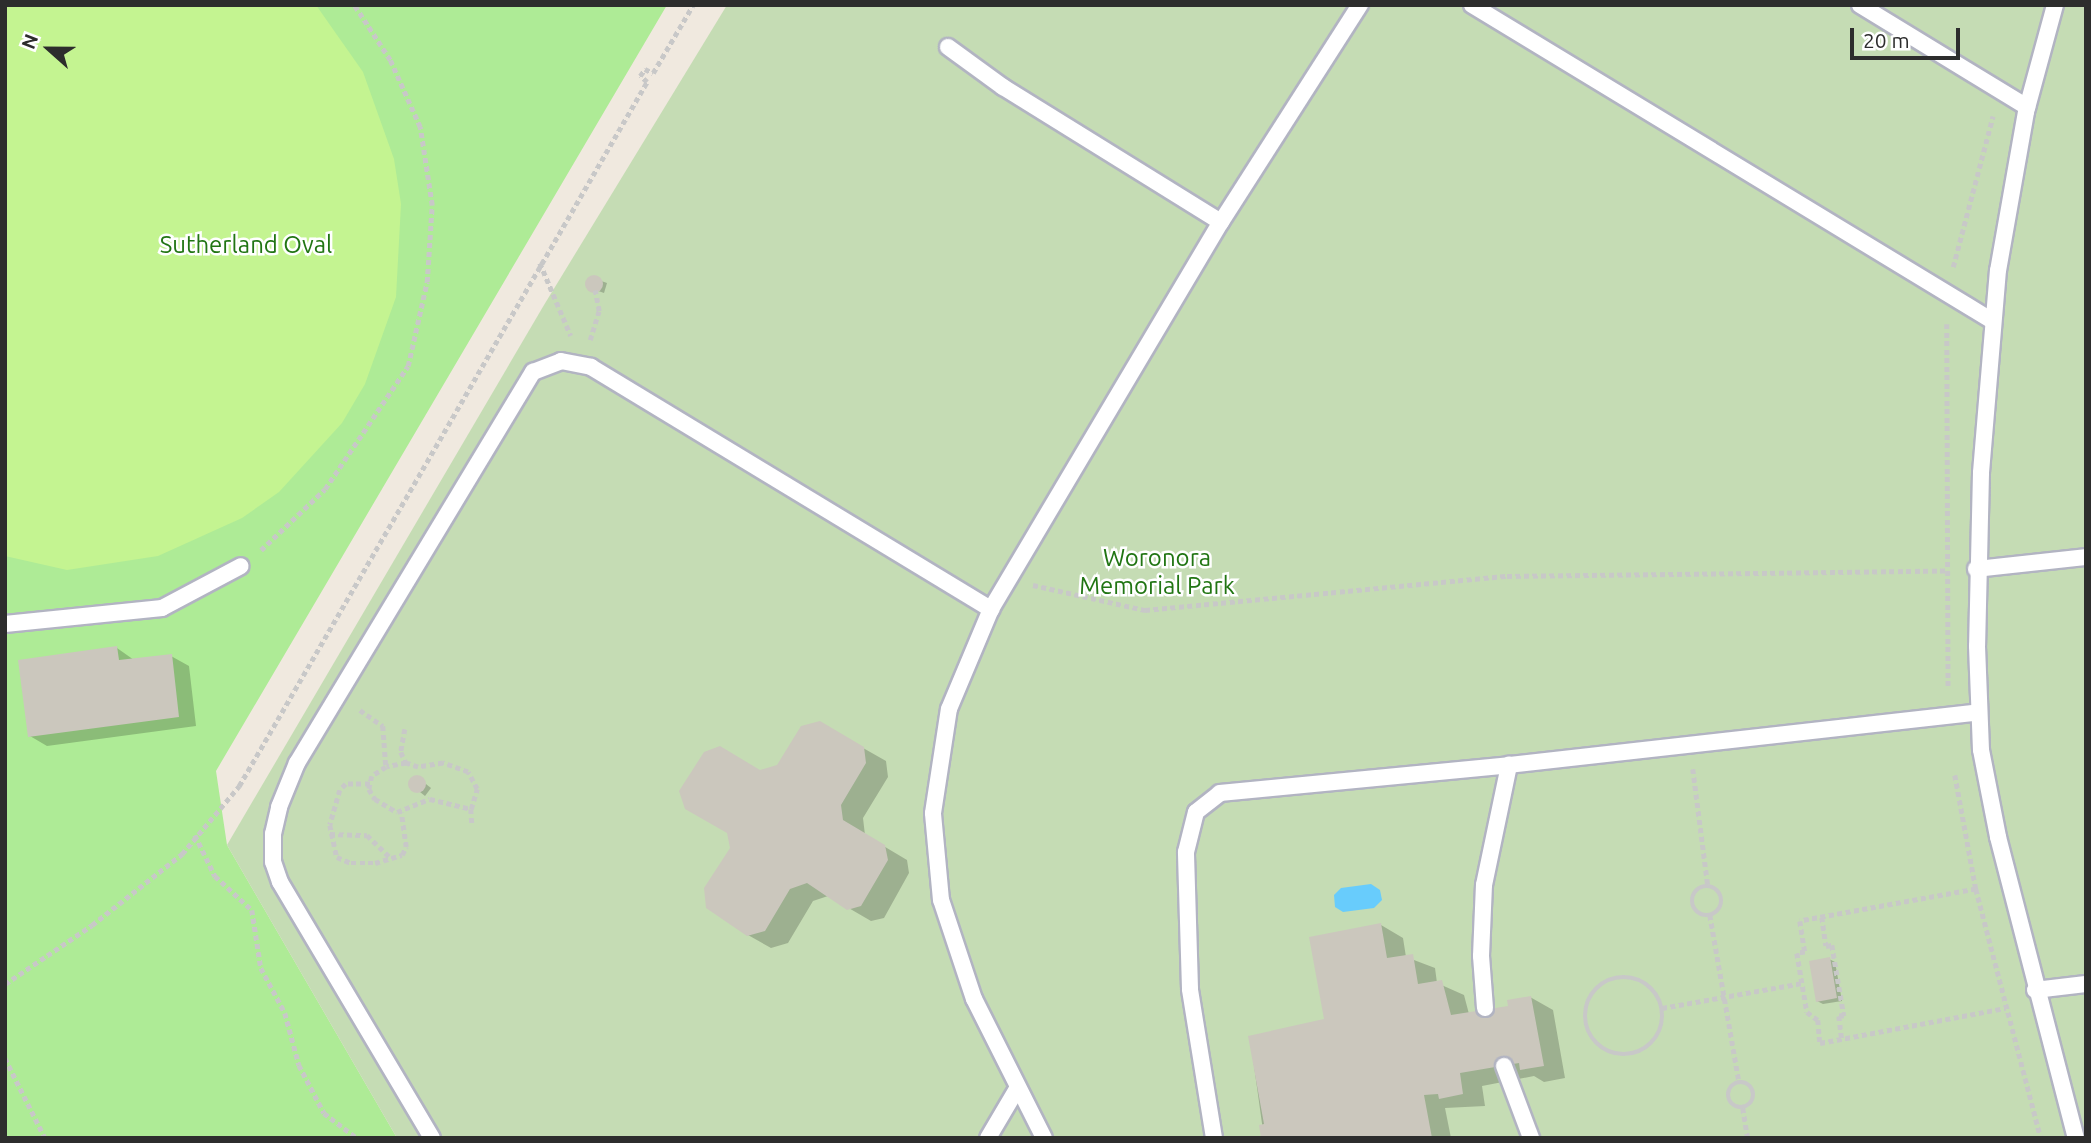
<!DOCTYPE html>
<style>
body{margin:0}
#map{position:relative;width:2091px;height:1143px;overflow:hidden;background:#f0e9df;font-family:Ubuntu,sans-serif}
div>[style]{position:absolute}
.green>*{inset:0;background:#aeeb96}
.cemetery>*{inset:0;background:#c5dcb4}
.pitch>*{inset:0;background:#c4f491}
.water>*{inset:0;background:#68ccfc}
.shadow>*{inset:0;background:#0003}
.building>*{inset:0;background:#cbc7bd}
.round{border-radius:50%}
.path>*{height:4.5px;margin-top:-2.25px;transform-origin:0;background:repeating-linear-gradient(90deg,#c8c8c8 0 5px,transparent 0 8.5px)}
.path>.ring{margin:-2.25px;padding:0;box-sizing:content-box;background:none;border:4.5px solid #c8c8c8;border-radius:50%}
.roads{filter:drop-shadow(2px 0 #b2b4c2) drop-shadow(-2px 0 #b2b4c2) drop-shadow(0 2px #b2b4c2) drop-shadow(0 -2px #b2b4c2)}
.lane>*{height:16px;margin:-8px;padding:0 8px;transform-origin:8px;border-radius:8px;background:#fff}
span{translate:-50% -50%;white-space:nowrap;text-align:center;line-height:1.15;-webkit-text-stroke:5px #fff;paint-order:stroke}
.park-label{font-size:24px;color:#217513}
.frame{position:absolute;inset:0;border:7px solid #2d2d2d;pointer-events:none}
.north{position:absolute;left:14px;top:14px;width:70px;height:70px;-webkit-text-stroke:5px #fff;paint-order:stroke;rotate:291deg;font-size:19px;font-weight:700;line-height:28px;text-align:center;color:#2d2d2d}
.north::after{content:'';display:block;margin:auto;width:24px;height:32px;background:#2d2d2d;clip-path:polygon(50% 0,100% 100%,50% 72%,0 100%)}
.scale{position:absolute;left:1850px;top:28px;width:110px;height:32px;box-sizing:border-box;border:4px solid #2d2d2d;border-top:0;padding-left:9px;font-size:21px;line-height:24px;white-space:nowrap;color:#2d2d2d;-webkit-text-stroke:5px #fff;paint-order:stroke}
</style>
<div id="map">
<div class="green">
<i style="clip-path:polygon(5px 5px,667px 5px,216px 771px,227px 845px,397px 1138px,5px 1138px)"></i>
</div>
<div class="cemetery">
<i style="clip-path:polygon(727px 5px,2086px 5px,2086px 1138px,397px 1138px,227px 845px,544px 305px)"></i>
</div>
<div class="pitch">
<i style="clip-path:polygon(5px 5px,316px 5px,363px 72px,394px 159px,401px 204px,396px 297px,365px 384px,342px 423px,279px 492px,242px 518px,158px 556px,67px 570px,5px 556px)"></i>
</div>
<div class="water">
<i style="clip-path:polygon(1371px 884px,1380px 890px,1382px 900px,1374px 908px,1343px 912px,1335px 907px,1334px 895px,1341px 888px)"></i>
</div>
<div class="shadow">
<i style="clip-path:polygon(590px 277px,607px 283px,604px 293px,587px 287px)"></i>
<i style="clip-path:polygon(117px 648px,134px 660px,171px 656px,189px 666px,196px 726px,47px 746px,30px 736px)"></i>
<i style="clip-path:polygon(819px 723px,886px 761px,888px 777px,863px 818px,865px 835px,907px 860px,909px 873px,884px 918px,871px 921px,828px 896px,813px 901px,788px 943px,771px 948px,748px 935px,728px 832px,760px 772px,778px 766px)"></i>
<i style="clip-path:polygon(417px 777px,431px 788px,425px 796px,410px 784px)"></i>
<i style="clip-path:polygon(1381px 925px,1403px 938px,1406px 957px,1435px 968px,1437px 983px,1464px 995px,1469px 1014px,1510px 1007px,1530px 997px,1553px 1010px,1565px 1078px,1544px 1082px,1534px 1076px,1482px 1086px,1485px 1106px,1445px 1108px,1451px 1138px,1264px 1138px,1250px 1037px,1326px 1021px)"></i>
<i style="clip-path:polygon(1829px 959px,1835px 962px,1842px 1001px,1823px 1004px,1817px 1001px)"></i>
</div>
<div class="building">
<i class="round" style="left:585px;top:275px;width:18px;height:18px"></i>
<i style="clip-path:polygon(117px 646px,119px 660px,172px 654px,179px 717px,28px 737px,18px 660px)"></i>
<i style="clip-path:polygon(820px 721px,864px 747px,866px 763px,841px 805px,843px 820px,885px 845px,888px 860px,861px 906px,847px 910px,807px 883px,790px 889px,765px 931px,747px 936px,706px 908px,704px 888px,730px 848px,727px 833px,685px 809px,679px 791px,704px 752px,720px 746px,760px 770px,777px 765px,801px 726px)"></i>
<i class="round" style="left:408px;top:775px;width:18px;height:18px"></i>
<i style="clip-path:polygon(1381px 923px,1387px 958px,1413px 954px,1418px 984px,1442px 980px,1451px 1015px,1508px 1006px,1507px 1000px,1531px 996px,1544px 1066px,1520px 1070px,1519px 1063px,1460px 1073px,1463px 1094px,1439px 1099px,1438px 1094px,1424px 1095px,1432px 1138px,1261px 1138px,1259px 1125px,1264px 1124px,1248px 1036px,1324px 1019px,1309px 937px)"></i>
<i style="clip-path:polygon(1830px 957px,1837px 998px,1816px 1002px,1809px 961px)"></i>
</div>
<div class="path">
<i style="left:540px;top:263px;width:79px;rotate:67deg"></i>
<i style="left:1953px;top:267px;width:156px;rotate:-75.2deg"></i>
<i style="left:1947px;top:324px;width:365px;rotate:89.8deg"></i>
<i style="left:590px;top:340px;width:30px;rotate:-73deg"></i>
<i style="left:599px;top:311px;width:21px;rotate:-101deg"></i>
<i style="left:261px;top:550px;width:88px;rotate:-43.6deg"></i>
<i style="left:325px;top:489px;width:148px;rotate:-56deg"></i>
<i style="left:408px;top:366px;width:86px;rotate:-77.3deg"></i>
<i style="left:427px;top:282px;width:77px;rotate:-86.3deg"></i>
<i style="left:432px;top:205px;width:79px;rotate:-98.7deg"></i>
<i style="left:420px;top:127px;width:73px;rotate:-114.1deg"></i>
<i style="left:390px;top:60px;width:66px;rotate:-123.2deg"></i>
<i style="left:1033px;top:585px;width:115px;rotate:12.6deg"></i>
<i style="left:1145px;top:610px;width:364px;rotate:-5.4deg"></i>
<i style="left:1507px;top:576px;width:440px;rotate:-0.7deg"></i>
<i style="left:360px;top:710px;width:28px;rotate:35deg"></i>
<i style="left:383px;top:726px;width:41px;rotate:85.8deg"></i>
<i style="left:405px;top:729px;width:23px;rotate:100deg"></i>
<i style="left:401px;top:752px;width:12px;rotate:66deg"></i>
<i style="left:406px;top:763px;width:20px;rotate:169deg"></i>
<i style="left:386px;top:767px;width:17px;rotate:147deg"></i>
<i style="left:372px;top:776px;width:13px;rotate:103deg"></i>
<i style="left:369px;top:789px;width:12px;rotate:59deg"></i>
<i style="left:375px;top:799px;width:26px;rotate:31deg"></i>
<i style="left:397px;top:812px;width:35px;rotate:-22deg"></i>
<i style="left:430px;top:799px;width:42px;rotate:13.7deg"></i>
<i style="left:471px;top:809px;width:21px;rotate:-73deg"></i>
<i style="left:477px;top:789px;width:19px;rotate:-118deg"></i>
<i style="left:468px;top:772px;width:27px;rotate:-160deg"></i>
<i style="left:443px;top:763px;width:25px;rotate:171deg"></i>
<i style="left:418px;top:767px;width:13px;rotate:-162deg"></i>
<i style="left:1693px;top:769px;width:118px;rotate:82.7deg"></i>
<i style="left:1955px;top:775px;width:116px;rotate:79.6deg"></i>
<i style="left:1976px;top:889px;width:257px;rotate:75.4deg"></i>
<i style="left:370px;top:784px;width:24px;rotate:180deg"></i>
<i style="left:346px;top:784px;width:8px;rotate:135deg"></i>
<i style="left:340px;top:790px;width:36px;rotate:106deg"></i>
<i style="left:330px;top:825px;width:33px;rotate:78deg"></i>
<i style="left:337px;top:857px;width:15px;rotate:23deg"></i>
<i style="left:351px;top:863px;width:24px"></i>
<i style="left:375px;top:863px;width:28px;rotate:-17deg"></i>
<i style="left:402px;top:855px;width:9px;rotate:-63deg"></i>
<i style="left:406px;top:847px;width:35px;rotate:-98deg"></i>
<i style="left:471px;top:809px;width:16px;rotate:86deg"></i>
<i style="left:330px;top:834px;width:37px;rotate:2deg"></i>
<i style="left:367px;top:835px;width:33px;rotate:44deg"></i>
<i style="left:195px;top:835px;width:46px;rotate:64deg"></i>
<i style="left:215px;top:876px;width:50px;rotate:42.6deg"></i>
<i style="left:252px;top:910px;width:59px;rotate:81.2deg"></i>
<i style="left:261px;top:968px;width:51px;rotate:61.9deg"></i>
<i style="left:285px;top:1013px;width:54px;rotate:74.9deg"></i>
<i style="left:299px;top:1065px;width:54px;rotate:62.5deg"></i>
<i style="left:324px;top:1113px;width:41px;rotate:37.1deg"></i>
<i class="ring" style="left:1692px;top:886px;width:25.5px;height:25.5px"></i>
<i style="left:1976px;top:889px;width:179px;rotate:169.7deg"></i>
<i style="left:1800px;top:921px;width:31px;rotate:81deg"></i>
<i style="left:1805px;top:952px;width:8px;rotate:173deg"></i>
<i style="left:1797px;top:953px;width:60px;rotate:80.4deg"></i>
<i style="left:1807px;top:1012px;width:14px;rotate:36deg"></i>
<i style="left:1818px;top:1020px;width:23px;rotate:85deg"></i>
<i style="left:1820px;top:1043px;width:189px;rotate:-10.7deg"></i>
<i style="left:1710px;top:915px;width:169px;rotate:80.1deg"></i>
<i style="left:1822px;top:917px;width:29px;rotate:82deg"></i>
<i style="left:1826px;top:946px;width:6px;rotate:-9deg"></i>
<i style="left:1832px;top:945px;width:72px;rotate:80.4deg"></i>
<i style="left:1844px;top:1016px;width:5px;rotate:180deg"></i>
<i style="left:1839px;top:1016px;width:23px;rotate:83deg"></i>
<i class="ring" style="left:1585px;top:977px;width:73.5px;height:73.5px"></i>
<i style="left:5px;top:984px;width:105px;rotate:-34.1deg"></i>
<i style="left:92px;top:925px;width:115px;rotate:-38.3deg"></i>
<i style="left:182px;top:854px;width:89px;rotate:-50deg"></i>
<i style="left:239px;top:786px;width:814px;rotate:-59.91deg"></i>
<i style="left:647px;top:82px;width:9px;rotate:-139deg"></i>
<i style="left:640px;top:76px;width:9px;rotate:-54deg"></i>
<i style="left:645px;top:69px;width:9px;rotate:27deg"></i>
<i style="left:653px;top:73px;width:79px;rotate:-59.5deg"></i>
<i style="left:1662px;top:1008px;width:142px;rotate:-10.1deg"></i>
<i style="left:5px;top:1058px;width:89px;rotate:63.4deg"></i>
<i class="ring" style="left:1728px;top:1082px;width:21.5px;height:21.5px"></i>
<i style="left:1743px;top:1108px;width:30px;rotate:81deg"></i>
</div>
<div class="roads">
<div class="lane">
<i style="left:1472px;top:5px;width:607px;rotate:31.26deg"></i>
<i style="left:1860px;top:5px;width:196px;rotate:31.4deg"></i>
<i style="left:2055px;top:5px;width:111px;rotate:105.2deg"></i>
<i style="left:2026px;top:112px;width:160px;rotate:100deg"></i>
<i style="left:1998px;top:270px;width:204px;rotate:94.8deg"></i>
<i style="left:1981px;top:473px;width:173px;rotate:91.3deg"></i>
<i style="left:1977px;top:646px;width:104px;rotate:87.8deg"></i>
<i style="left:1981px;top:750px;width:89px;rotate:78.9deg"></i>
<i style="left:1998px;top:837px;width:311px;rotate:75.5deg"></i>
<i style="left:948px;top:47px;width:68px;rotate:36deg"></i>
<i style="left:1003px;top:87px;width:256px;rotate:31.8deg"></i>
<i style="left:1976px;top:569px;width:111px;rotate:-6.2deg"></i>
<i style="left:5px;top:624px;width:158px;rotate:-5.8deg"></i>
<i style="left:162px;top:608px;width:89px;rotate:-28deg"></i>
<i style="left:2035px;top:990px;width:51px;rotate:-6.7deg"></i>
<i style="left:1485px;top:1008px;width:52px;rotate:-94.4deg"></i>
<i style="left:1481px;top:956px;width:71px;rotate:-87.6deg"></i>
<i style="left:1484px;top:885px;width:123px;rotate:-78.2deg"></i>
<i style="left:1509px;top:765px;width:472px;rotate:-6.4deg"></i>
<i style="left:1504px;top:1066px;width:77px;rotate:69.4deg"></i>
<i style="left:432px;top:1138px;width:298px;rotate:-120.7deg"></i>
<i style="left:280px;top:882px;width:21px;rotate:-109deg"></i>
<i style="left:273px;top:862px;width:28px;rotate:-90deg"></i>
<i style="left:273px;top:834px;width:28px;rotate:-77deg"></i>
<i style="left:279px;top:807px;width:48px;rotate:-67.8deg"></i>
<i style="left:297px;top:763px;width:457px;rotate:-58.9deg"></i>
<i style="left:533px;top:372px;width:30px;rotate:-21deg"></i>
<i style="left:561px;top:361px;width:31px;rotate:11deg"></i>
<i style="left:591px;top:367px;width:468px;rotate:31.2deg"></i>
<i style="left:988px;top:1138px;width:57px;rotate:-59.4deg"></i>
<i style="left:1044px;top:1138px;width:156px;rotate:-116.7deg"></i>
<i style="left:974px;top:999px;width:104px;rotate:-108.4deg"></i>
<i style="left:941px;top:900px;width:87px;rotate:-95.3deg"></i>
<i style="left:933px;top:813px;width:105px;rotate:-81.3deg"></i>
<i style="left:949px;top:709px;width:108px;rotate:-67.2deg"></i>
<i style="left:991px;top:609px;width:450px;rotate:-59.3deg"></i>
<i style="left:1221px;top:222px;width:258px;rotate:-57.4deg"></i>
<i style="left:1214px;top:1138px;width:151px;rotate:-99.2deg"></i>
<i style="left:1190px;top:989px;width:137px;rotate:-91.7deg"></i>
<i style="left:1186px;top:852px;width:41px;rotate:-76deg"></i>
<i style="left:1196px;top:812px;width:31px;rotate:-38deg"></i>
<i style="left:1220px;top:793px;width:290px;rotate:-5.5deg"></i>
</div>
</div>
<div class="park-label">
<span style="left:246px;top:245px">Sutherland Oval</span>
<span style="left:1157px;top:572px">Woronora<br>Memorial Park</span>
</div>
<div class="frame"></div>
<div class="north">N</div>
<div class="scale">20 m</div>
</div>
